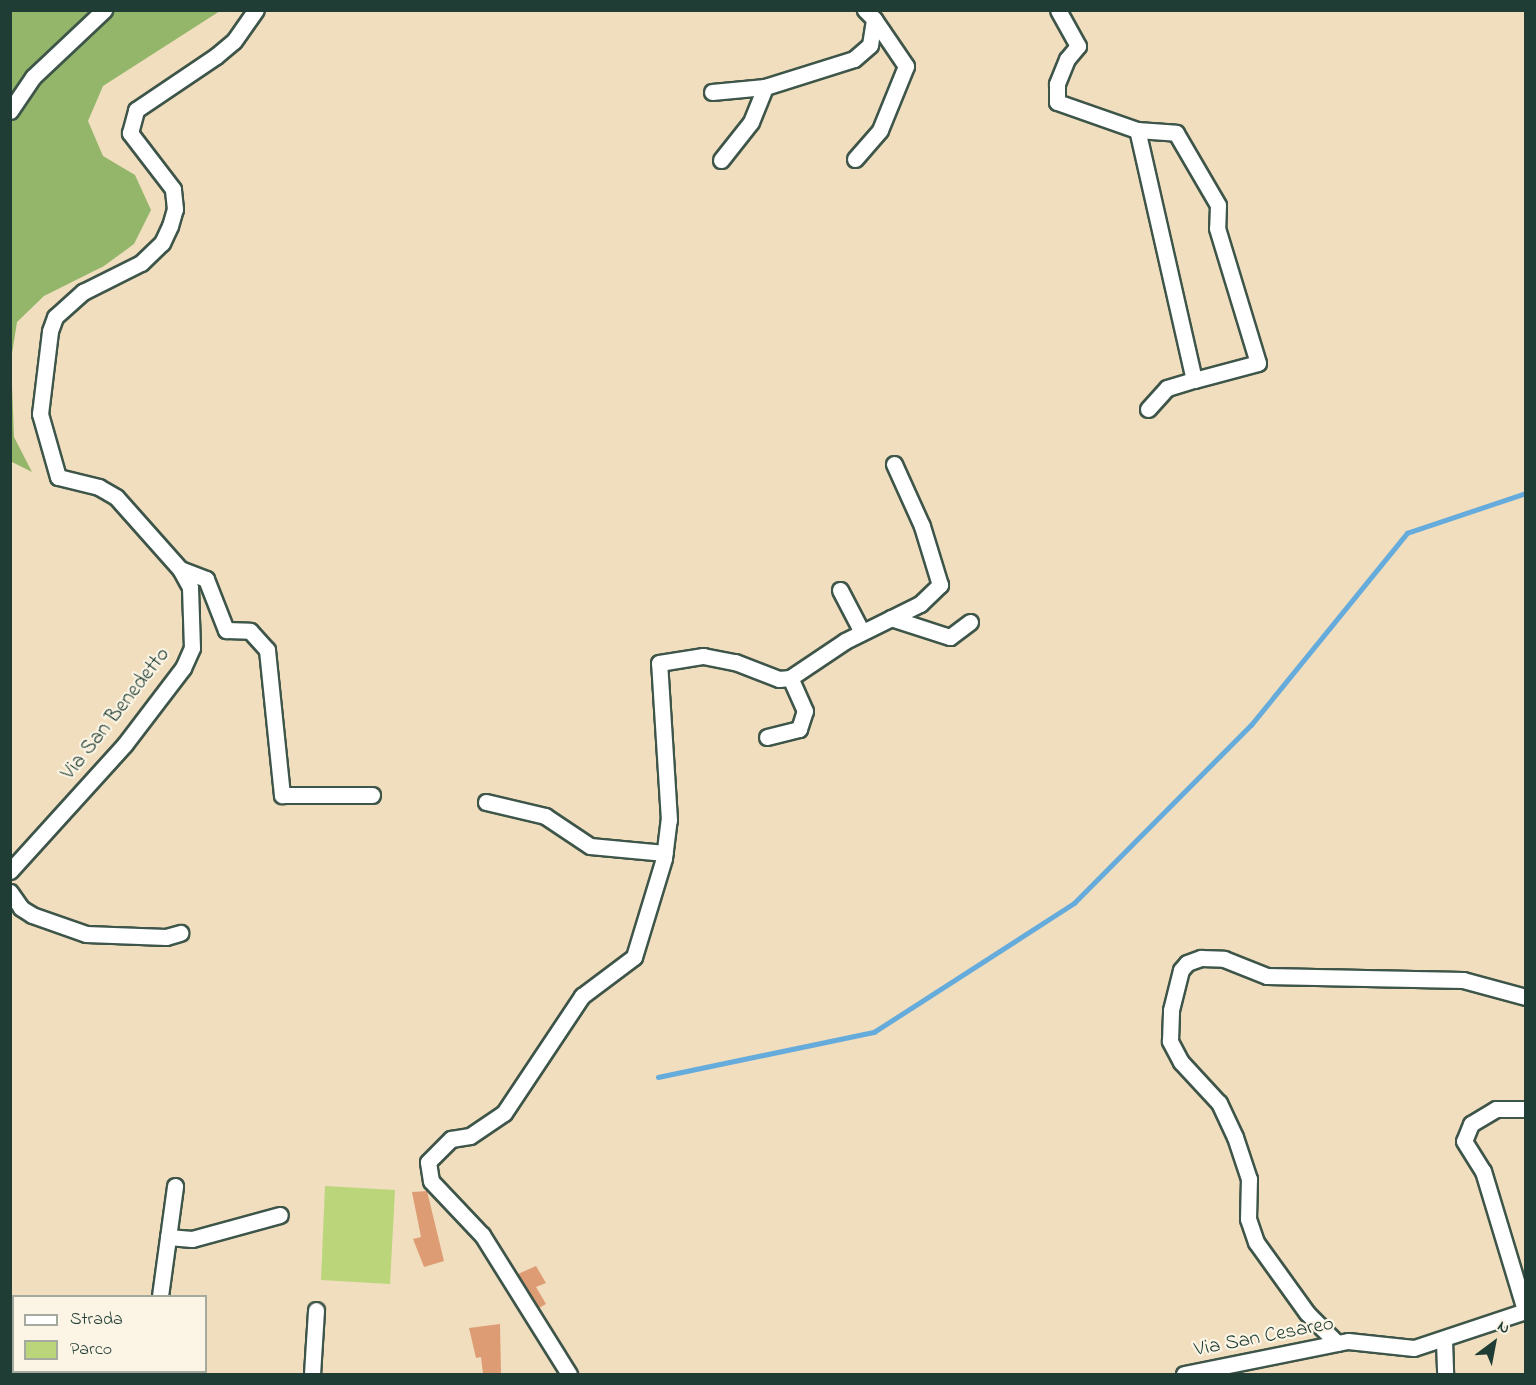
<!DOCTYPE html>
<style>
body{margin:0}
#map{position:relative;width:1536px;height:1385px;overflow:hidden;background:#f0debe;font-family:"Indie Flower",sans-serif}
div>[style]{position:absolute}
.green>*{inset:0;background:#bad57a}
.forest>*{inset:0;background:#93b66a}
.stream>*{height:4.5px;margin:-2.25px;padding:0 2.25px;transform-origin:2.25px;border-radius:2.25px;background:#65abdb}
.building>*{inset:0;background:#de9c75}
.roads{filter:drop-shadow(2px 0 #3e5549) drop-shadow(-2px 0 #3e5549) drop-shadow(0 2px #3e5549) drop-shadow(0 -2px #3e5549)}
.minor>*{height:15px;margin:-7.5px;padding:0 7.5px;transform-origin:7.5px;border-radius:7.5px;background:#fff}
span{translate:-50% -50%;white-space:nowrap;text-align:center;line-height:1.15;-webkit-text-stroke:4.5px #fcf5e5;paint-order:stroke}
.street-label{font-size:21px;color:#1f3d34}
.frame{position:absolute;inset:0;border:12px solid #1f3d34;pointer-events:none}
.legend{position:absolute;left:12px;top:1295px;width:195px;height:78px;box-sizing:border-box;background:#fcf5e5;border:2px solid #a4ab9e;margin:0;padding:8px 10px;list-style:none;font-size:18px;color:#1f3d34}
.legend li{display:flex;align-items:center;gap:12px;height:30px}
.legend b{width:30px;border:2px solid #a4ab9e}
.north{position:absolute;left:1464px;top:1313px;width:60px;height:60px;-webkit-text-stroke:4px #fcf5e5;paint-order:stroke;rotate:32deg;font-size:16px;font-weight:700;line-height:24px;text-align:center;color:#1f3d34}
.north::after{content:'';display:block;margin:auto;width:21px;height:27px;background:#1f3d34;clip-path:polygon(50% 0,100% 100%,50% 72%,0 100%)}
</style>
<div id="map">
<div class="green">
<i style="clip-path:polygon(325px 1186px,395px 1190px,390px 1284px,321px 1280px)"></i>
</div>
<div class="forest">
<i style="clip-path:polygon(10px 11px,220px 11px,103px 86px,88px 121px,103px 156px,135px 175px,151px 210px,134px 244px,104px 266px,44px 296px,17px 322px,11px 360px,14px 437px,32px 472px,10px 461px)"></i>
</div>
<div class="stream">
<i style="left:658px;top:1077px;width:221px;rotate:-11.8deg"></i>
<i style="left:874px;top:1032px;width:238px;rotate:-32.8deg"></i>
<i style="left:1074px;top:903px;width:251px;rotate:-45.2deg"></i>
<i style="left:1251px;top:725px;width:247px;rotate:-50.9deg"></i>
<i style="left:1407px;top:533px;width:126px;rotate:-18.6deg"></i>
</div>
<div class="building">
<i style="clip-path:polygon(427px 1191px,444px 1261px,424px 1267px,413px 1239px,421px 1237px,412px 1192px)"></i>
<i style="clip-path:polygon(536px 1266px,546px 1283px,536px 1287px,546px 1304px,539px 1308px,518px 1274px)"></i>
<i style="clip-path:polygon(500px 1324px,501px 1374px,483px 1374px,481px 1357px,476px 1358px,469px 1328px)"></i>
</div>
<div class="roads">
<div class="minor">
<i style="left:1058px;top:10px;width:41px;rotate:60.9deg"></i>
<i style="left:1078px;top:46px;width:17px;rotate:130deg"></i>
<i style="left:1067px;top:59px;width:27px;rotate:112deg"></i>
<i style="left:1057px;top:84px;width:18px;rotate:90deg"></i>
<i style="left:1057px;top:102px;width:85px;rotate:19.3deg"></i>
<i style="left:1137px;top:130px;width:39px;rotate:4deg"></i>
<i style="left:1176px;top:133px;width:83px;rotate:59.7deg"></i>
<i style="left:1218px;top:205px;width:23px;rotate:92deg"></i>
<i style="left:1217px;top:228px;width:141px;rotate:73.1deg"></i>
<i style="left:1258px;top:363px;width:66px;rotate:165.1deg"></i>
<i style="left:1194px;top:380px;width:256px;rotate:-102.8deg"></i>
<i style="left:712px;top:92px;width:53px;rotate:-5.4deg"></i>
<i style="left:765px;top:87px;width:93px;rotate:-17.5deg"></i>
<i style="left:854px;top:59px;width:21px;rotate:-41deg"></i>
<i style="left:870px;top:45px;width:26px;rotate:-81deg"></i>
<i style="left:874px;top:19px;width:13px;rotate:-135deg"></i>
<i style="left:10px;top:111px;width:41px;rotate:-55.9deg"></i>
<i style="left:33px;top:77px;width:98px;rotate:-43.3deg"></i>
<i style="left:855px;top:159px;width:38px;rotate:-49deg"></i>
<i style="left:880px;top:130px;width:69px;rotate:-67.9deg"></i>
<i style="left:906px;top:66px;width:57px;rotate:-124.2deg"></i>
<i style="left:721px;top:160px;width:48px;rotate:-51.7deg"></i>
<i style="left:751px;top:122px;width:38px;rotate:-68deg"></i>
<i style="left:1148px;top:409px;width:28px;rotate:-48deg"></i>
<i style="left:1167px;top:388px;width:28px;rotate:-17deg"></i>
<i style="left:180px;top:569px;width:28px;rotate:21deg"></i>
<i style="left:206px;top:579px;width:55px;rotate:68.6deg"></i>
<i style="left:226px;top:630px;width:24px;rotate:2deg"></i>
<i style="left:250px;top:631px;width:25px;rotate:48deg"></i>
<i style="left:267px;top:650px;width:146px;rotate:84.1deg"></i>
<i style="left:282px;top:795px;width:90px"></i>
<i style="left:840px;top:590px;width:47px;rotate:62.4deg"></i>
<i style="left:891px;top:618px;width:62px;rotate:17.9deg"></i>
<i style="left:950px;top:637px;width:25px;rotate:-37deg"></i>
<i style="left:767px;top:737px;width:33px;rotate:-14deg"></i>
<i style="left:799px;top:729px;width:19px;rotate:-72deg"></i>
<i style="left:805px;top:711px;width:36px;rotate:-114deg"></i>
<i style="left:486px;top:802px;width:61px;rotate:13.3deg"></i>
<i style="left:545px;top:816px;width:54px;rotate:33.7deg"></i>
<i style="left:590px;top:846px;width:75px;rotate:5.3deg"></i>
<i style="left:10px;top:871px;width:171px;rotate:-47.8deg"></i>
<i style="left:125px;top:744px;width:96px;rotate:-52.7deg"></i>
<i style="left:183px;top:668px;width:22px;rotate:-66deg"></i>
<i style="left:192px;top:648px;width:61px;rotate:-91.9deg"></i>
<i style="left:190px;top:587px;width:21px;rotate:-119deg"></i>
<i style="left:180px;top:569px;width:96px;rotate:-131.6deg"></i>
<i style="left:116px;top:497px;width:20px;rotate:-150deg"></i>
<i style="left:99px;top:487px;width:42px;rotate:-166.3deg"></i>
<i style="left:58px;top:477px;width:66px;rotate:-105.9deg"></i>
<i style="left:40px;top:414px;width:84px;rotate:-83.1deg"></i>
<i style="left:50px;top:331px;width:15px;rotate:-70deg"></i>
<i style="left:55px;top:317px;width:38px;rotate:-42deg"></i>
<i style="left:83px;top:292px;width:65px;rotate:-26.6deg"></i>
<i style="left:141px;top:263px;width:29px;rotate:-44deg"></i>
<i style="left:162px;top:243px;width:19px;rotate:-65deg"></i>
<i style="left:170px;top:226px;width:18px;rotate:-74deg"></i>
<i style="left:175px;top:209px;width:20px;rotate:-96deg"></i>
<i style="left:173px;top:189px;width:71px;rotate:-127.5deg"></i>
<i style="left:130px;top:133px;width:24px;rotate:-75deg"></i>
<i style="left:136px;top:110px;width:97px;rotate:-34deg"></i>
<i style="left:216px;top:56px;width:23px;rotate:-40deg"></i>
<i style="left:234px;top:41px;width:38px;rotate:-55deg"></i>
<i style="left:10px;top:892px;width:19px;rotate:55deg"></i>
<i style="left:21px;top:908px;width:13px;rotate:32deg"></i>
<i style="left:32px;top:915px;width:57px;rotate:19.4deg"></i>
<i style="left:86px;top:934px;width:80px;rotate:2.1deg"></i>
<i style="left:166px;top:937px;width:15px;rotate:-16deg"></i>
<i style="left:1526px;top:1109px;width:30px;rotate:180deg"></i>
<i style="left:1496px;top:1109px;width:29px;rotate:149deg"></i>
<i style="left:1471px;top:1124px;width:18px;rotate:112deg"></i>
<i style="left:1464px;top:1141px;width:36px;rotate:58deg"></i>
<i style="left:1483px;top:1171px;width:148px;rotate:73.2deg"></i>
<i style="left:168px;top:1237px;width:24px;rotate:5deg"></i>
<i style="left:192px;top:1239px;width:91px;rotate:-15.3deg"></i>
<i style="left:160px;top:1296px;width:111px;rotate:-82.2deg"></i>
<i style="left:1444px;top:1340px;width:34px;rotate:88deg"></i>
<i style="left:1337px;top:1343px;width:42px;rotate:-135deg"></i>
<i style="left:1307px;top:1313px;width:87px;rotate:-125.7deg"></i>
<i style="left:1256px;top:1242px;width:24px;rotate:-109deg"></i>
<i style="left:1248px;top:1219px;width:40px;rotate:-88.6deg"></i>
<i style="left:1249px;top:1179px;width:44px;rotate:-108.4deg"></i>
<i style="left:1235px;top:1137px;width:38px;rotate:-115deg"></i>
<i style="left:1219px;top:1103px;width:56px;rotate:-132.8deg"></i>
<i style="left:1181px;top:1062px;width:24px;rotate:-118deg"></i>
<i style="left:1170px;top:1041px;width:31px;rotate:-88deg"></i>
<i style="left:1171px;top:1010px;width:41px;rotate:-76deg"></i>
<i style="left:1181px;top:970px;width:9px;rotate:-49deg"></i>
<i style="left:1187px;top:963px;width:15px;rotate:-20deg"></i>
<i style="left:1201px;top:958px;width:23px;rotate:2deg"></i>
<i style="left:1224px;top:959px;width:46px;rotate:21.6deg"></i>
<i style="left:1267px;top:976px;width:196px;rotate:1.2deg"></i>
<i style="left:1463px;top:980px;width:65px;rotate:15.1deg"></i>
<i style="left:151px;top:1374px;width:2px;rotate:-63deg"></i>
<i style="left:312px;top:1374px;width:64px;rotate:-86.4deg"></i>
<i style="left:569px;top:1374px;width:164px;rotate:-122deg"></i>
<i style="left:482px;top:1235px;width:74px;rotate:-133.4deg"></i>
<i style="left:431px;top:1181px;width:19px;rotate:-99deg"></i>
<i style="left:428px;top:1162px;width:33px;rotate:-45deg"></i>
<i style="left:451px;top:1139px;width:19px;rotate:-9deg"></i>
<i style="left:470px;top:1136px;width:41px;rotate:-34.1deg"></i>
<i style="left:504px;top:1113px;width:141px;rotate:-56.3deg"></i>
<i style="left:582px;top:996px;width:65px;rotate:-36.9deg"></i>
<i style="left:634px;top:957px;width:103px;rotate:-73.1deg"></i>
<i style="left:664px;top:858px;width:38px;rotate:-83deg"></i>
<i style="left:669px;top:820px;width:157px;rotate:-93.6deg"></i>
<i style="left:659px;top:663px;width:45px;rotate:-9deg"></i>
<i style="left:703px;top:656px;width:33px;rotate:11deg"></i>
<i style="left:735px;top:662px;width:47px;rotate:21.1deg"></i>
<i style="left:779px;top:679px;width:11px;rotate:-5deg"></i>
<i style="left:790px;top:678px;width:66px;rotate:-33.9deg"></i>
<i style="left:845px;top:641px;width:84px;rotate:-26.3deg"></i>
<i style="left:920px;top:604px;width:28px;rotate:-44deg"></i>
<i style="left:940px;top:585px;width:62px;rotate:-107deg"></i>
<i style="left:922px;top:526px;width:68px;rotate:-114.3deg"></i>
<i style="left:1184px;top:1374px;width:167px;rotate:-11.4deg"></i>
<i style="left:1348px;top:1341px;width:66px;rotate:6.1deg"></i>
<i style="left:1414px;top:1348px;width:117px;rotate:-18.4deg"></i>
</div>
</div>
<div class="street-label">
<span style="left:116px;top:714px;rotate:-52deg">Via San Benedetto</span>
<span style="left:1264px;top:1337px;rotate:-11deg">Via San Cesareo</span>
</div>
<div class="frame"></div>
<ul class="legend">
<li><b style="height:8px;background:#fff"></b>Strada</li>
<li><b style="height:16px;background:#bad57a"></b>Parco</li>
</ul>
<div class="north">N</div>
</div>
